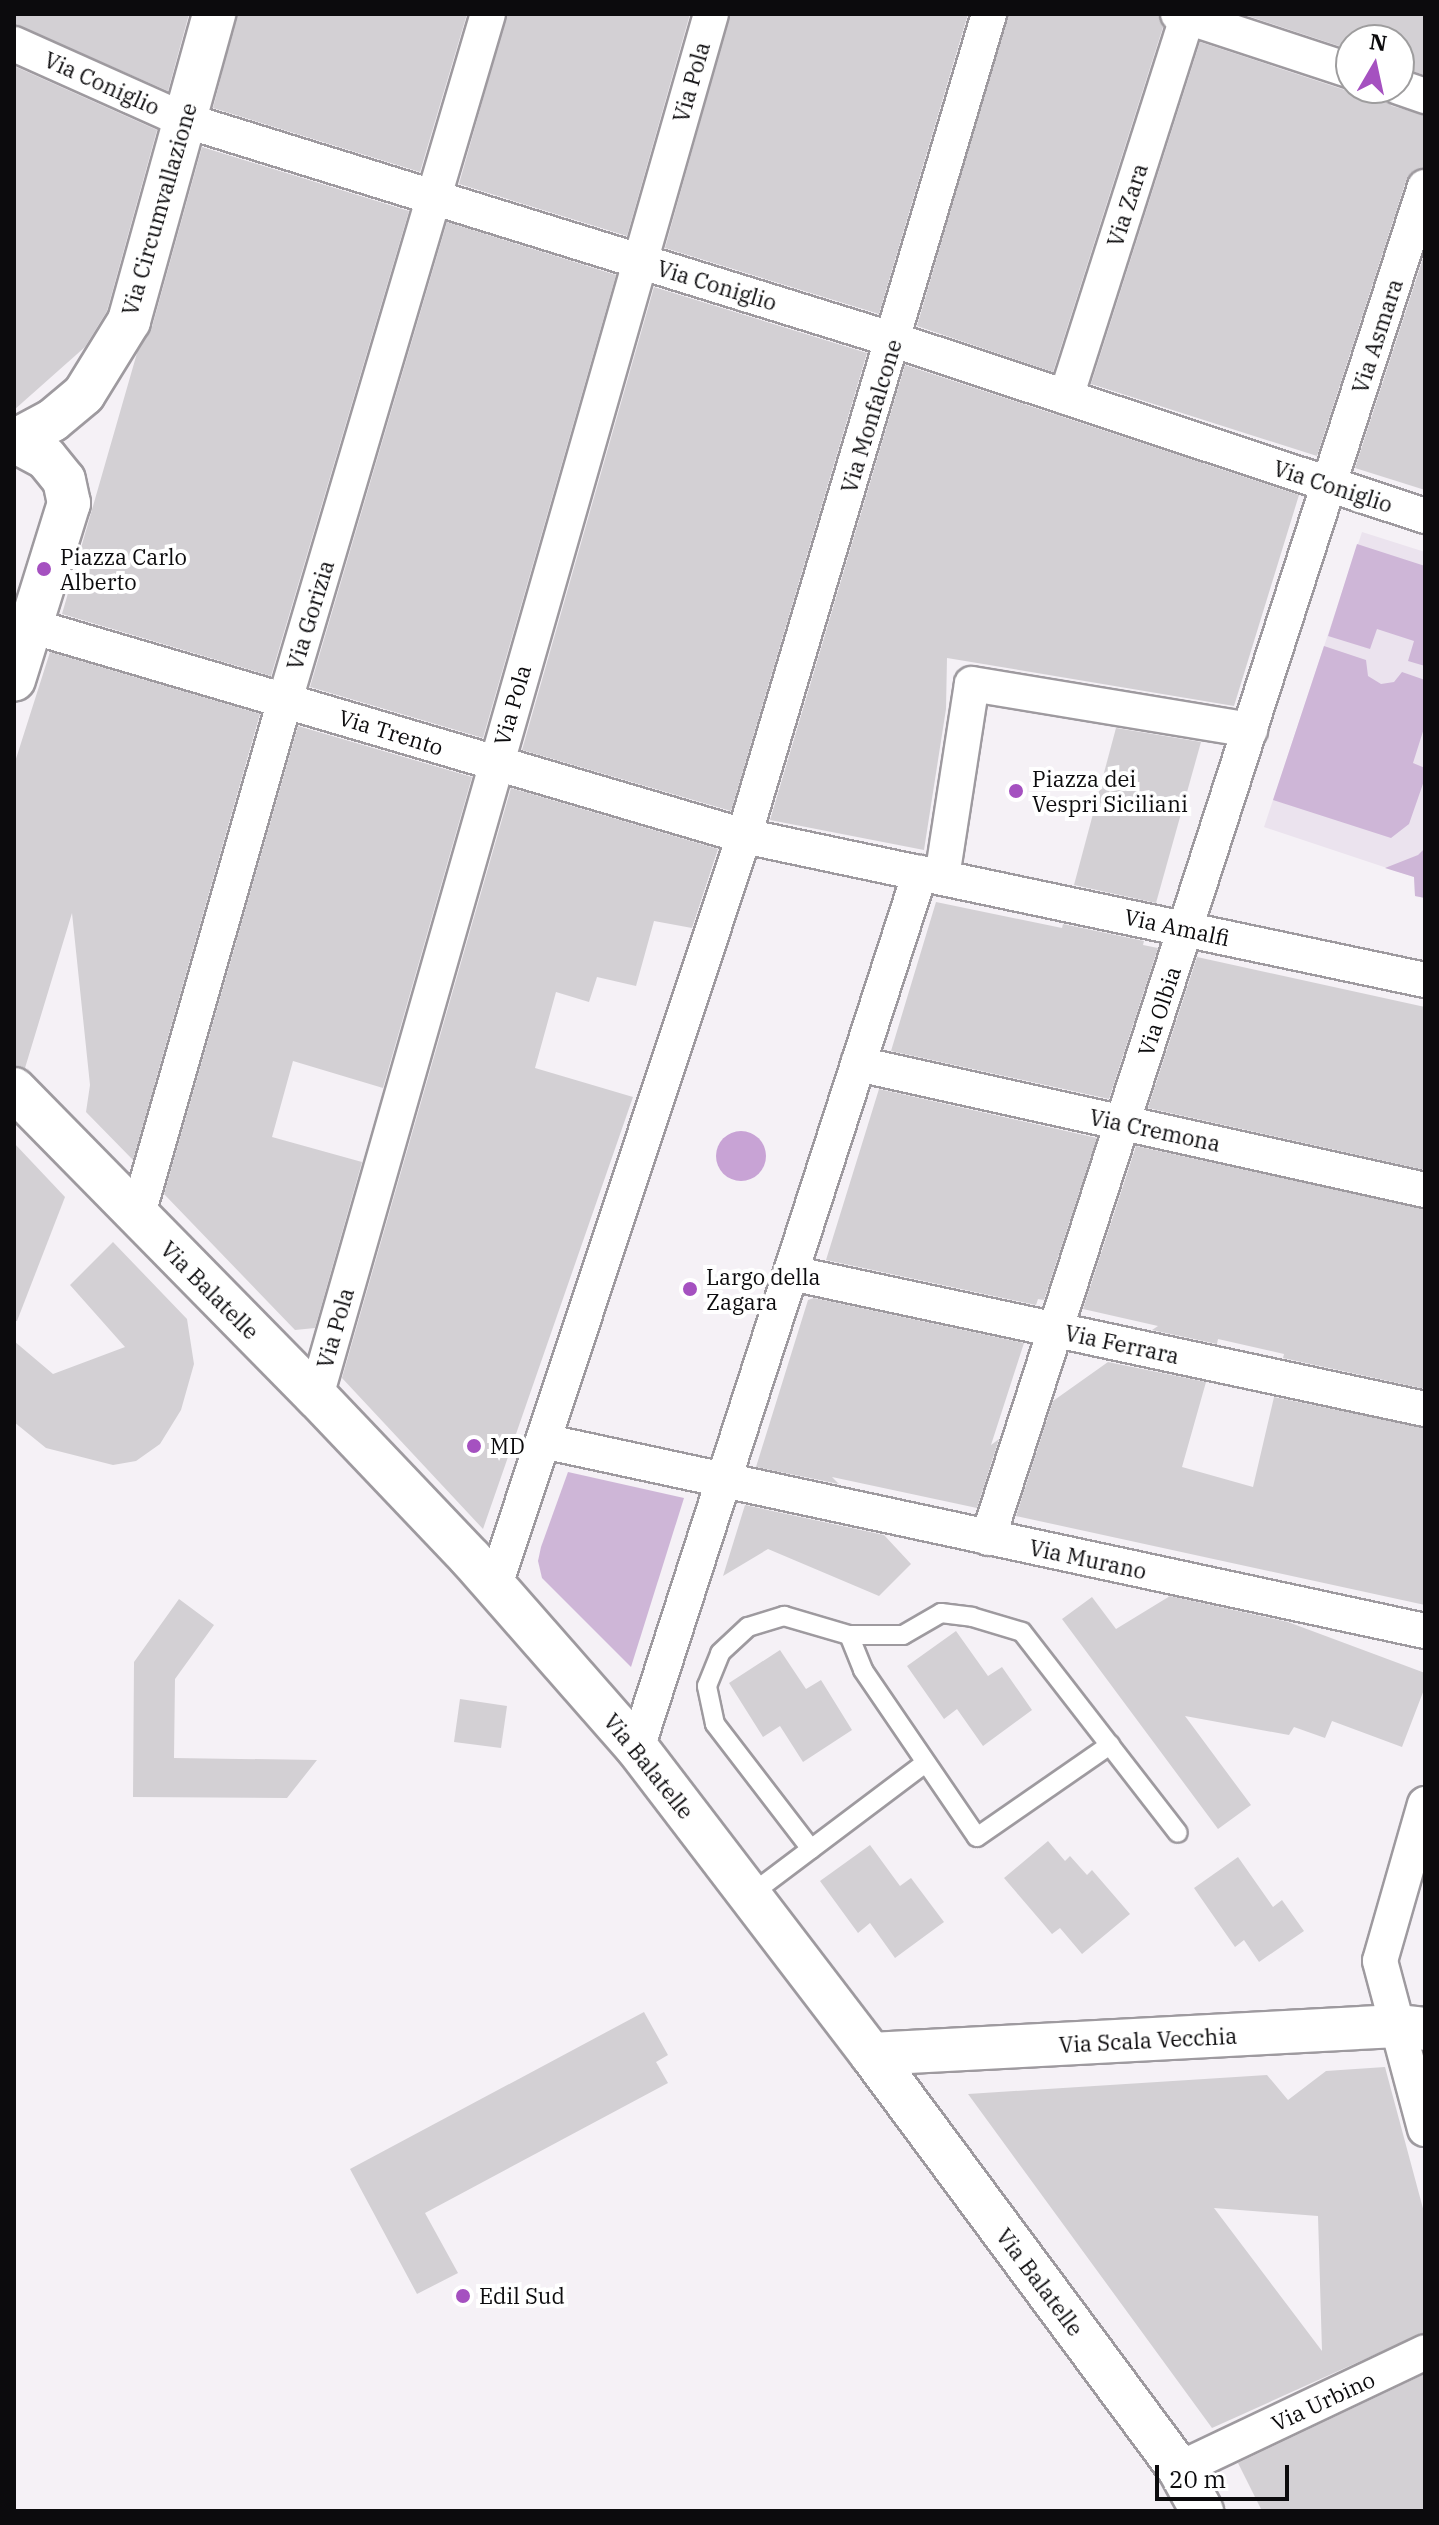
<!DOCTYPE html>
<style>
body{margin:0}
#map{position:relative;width:1439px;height:2525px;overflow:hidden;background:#f5f1f6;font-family:"IBM Plex Serif",serif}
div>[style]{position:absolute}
.built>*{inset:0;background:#ebe3ee}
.green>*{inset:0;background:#ceb6d7}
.water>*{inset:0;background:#c8a3d5}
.round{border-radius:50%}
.building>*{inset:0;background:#d3d0d4}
.roads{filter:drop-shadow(2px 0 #9e9a9f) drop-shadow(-2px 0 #9e9a9f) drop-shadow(0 2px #9e9a9f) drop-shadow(0 -2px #9e9a9f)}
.service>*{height:18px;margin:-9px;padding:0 9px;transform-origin:9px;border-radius:9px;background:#fff}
.minor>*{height:34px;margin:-17px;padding:0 17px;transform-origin:17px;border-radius:17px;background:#fff}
.tertiary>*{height:42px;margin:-21px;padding:0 21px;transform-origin:21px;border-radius:21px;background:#fff}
.dots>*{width:22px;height:22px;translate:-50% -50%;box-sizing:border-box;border:4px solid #fff;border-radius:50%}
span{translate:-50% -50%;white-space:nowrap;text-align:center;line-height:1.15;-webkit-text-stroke:8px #fff;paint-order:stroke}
.street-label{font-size:22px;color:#0c0b0d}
.poi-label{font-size:22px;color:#0c0b0d}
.left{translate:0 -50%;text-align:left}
.frame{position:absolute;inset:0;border:16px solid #0c0b0d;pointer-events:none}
.north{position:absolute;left:1335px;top:24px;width:80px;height:80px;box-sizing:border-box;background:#fff;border:2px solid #9e9d9e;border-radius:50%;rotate:9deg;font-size:22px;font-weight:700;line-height:32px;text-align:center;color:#0c0b0d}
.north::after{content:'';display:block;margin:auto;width:28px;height:36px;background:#a551c0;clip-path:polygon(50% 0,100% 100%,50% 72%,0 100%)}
.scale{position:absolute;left:1155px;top:2465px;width:134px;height:36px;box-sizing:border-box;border:4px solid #0c0b0d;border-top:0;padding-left:10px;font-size:24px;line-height:28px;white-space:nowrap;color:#0c0b0d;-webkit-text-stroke:6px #fff;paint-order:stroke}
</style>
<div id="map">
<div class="built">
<i style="clip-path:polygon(1362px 532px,1425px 552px,1425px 898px,1415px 896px,1414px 877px,1264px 827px)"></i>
</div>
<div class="green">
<i style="clip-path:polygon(1357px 544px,1425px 566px,1425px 666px,1408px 661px,1414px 641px,1377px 629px,1370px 649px,1328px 636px)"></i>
<i style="clip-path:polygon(1324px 646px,1366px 660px,1368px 676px,1381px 684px,1394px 682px,1402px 672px,1425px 680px,1425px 725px,1413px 763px,1425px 768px,1425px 778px,1409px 824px,1391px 838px,1273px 800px)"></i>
<i style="clip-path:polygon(1425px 848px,1425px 898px,1415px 896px,1414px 877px,1385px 868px,1418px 855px)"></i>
<i style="clip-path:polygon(568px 1472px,684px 1498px,631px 1667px,542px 1578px,538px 1561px,541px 1547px)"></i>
</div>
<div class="water">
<i class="round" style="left:716px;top:1131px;width:50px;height:50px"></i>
</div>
<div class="building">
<i style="clip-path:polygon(14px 14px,189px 14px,168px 91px,14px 24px)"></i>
<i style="clip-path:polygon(237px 14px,467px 14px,420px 172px,213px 108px)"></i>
<i style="clip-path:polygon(507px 14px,690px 14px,627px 236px,459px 184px)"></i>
<i style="clip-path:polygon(730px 14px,968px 14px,879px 314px,665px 248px)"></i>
<i style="clip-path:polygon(1008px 14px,1159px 14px,1163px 27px,1053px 372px,917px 326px)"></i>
<i style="clip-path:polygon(1242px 14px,1425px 14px,1425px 75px,1399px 68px,1399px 40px,1351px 40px,1351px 50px)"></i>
<i style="clip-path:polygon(1200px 42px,1345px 90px,1379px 88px,1383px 99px,1392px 106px,1425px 115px,1425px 168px,1412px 172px,1406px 181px,1317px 456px,1091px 384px)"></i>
<i style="clip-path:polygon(14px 66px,157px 130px,107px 311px,85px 347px,14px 410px)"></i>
<i style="clip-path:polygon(202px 147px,409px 211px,271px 676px,62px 614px,137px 353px,152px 327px)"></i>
<i style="clip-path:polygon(447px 222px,616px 275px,483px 738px,310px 687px)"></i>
<i style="clip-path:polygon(1425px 252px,1425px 490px,1355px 468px)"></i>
<i style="clip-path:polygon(654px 287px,867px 353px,731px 811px,522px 750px)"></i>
<i style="clip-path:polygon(905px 365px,1299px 495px,1234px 706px,947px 658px,946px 709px,924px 850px,770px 820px)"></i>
<i style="clip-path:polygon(50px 652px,260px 714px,133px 1160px,86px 1112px,90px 1085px,72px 913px,25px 1068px,14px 1066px,14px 765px)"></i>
<i style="clip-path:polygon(298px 726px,472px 777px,383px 1088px,293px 1061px,272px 1137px,362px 1162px,315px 1328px,295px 1330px,164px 1194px)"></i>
<i style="clip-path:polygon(1116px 728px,1201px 742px,1156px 903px,1074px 885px)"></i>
<i style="clip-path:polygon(511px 788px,718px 849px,692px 928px,654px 921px,636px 986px,597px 977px,589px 1002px,556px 992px,535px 1068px,633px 1097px,483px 1529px,342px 1378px)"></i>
<i style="clip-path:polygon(936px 902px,1062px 928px,1063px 924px,1144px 941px,1143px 945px,1158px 948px,1109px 1099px,891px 1051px)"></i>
<i style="clip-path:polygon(1197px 957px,1425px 1007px,1425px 1170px,1148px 1108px)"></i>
<i style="clip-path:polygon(879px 1089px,1097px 1138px,1044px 1300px,1038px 1299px,1036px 1305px,826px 1260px)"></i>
<i style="clip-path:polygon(14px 1143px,65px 1197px,17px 1321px,14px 1321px)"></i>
<i style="clip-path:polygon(1136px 1146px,1425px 1209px,1425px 1389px,1283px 1358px,1284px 1354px,1218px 1339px,1217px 1344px,1152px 1330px,1158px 1326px,1083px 1309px)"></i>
<i style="clip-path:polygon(113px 1242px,187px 1319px,194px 1364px,181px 1410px,160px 1444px,136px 1461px,113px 1465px,46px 1448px,14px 1422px,14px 1341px,53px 1374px,125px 1347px,70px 1285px)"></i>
<i style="clip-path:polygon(814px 1298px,1024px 1343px,991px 1445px,999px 1439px,977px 1508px,832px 1477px,839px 1484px,756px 1467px,808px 1300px)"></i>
<i style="clip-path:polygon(1108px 1362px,1206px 1382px,1182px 1467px,1253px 1487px,1274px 1397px,1425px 1428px,1425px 1605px,1016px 1516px,1053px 1401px)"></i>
<i style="clip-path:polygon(745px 1505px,884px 1535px,911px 1564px,879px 1596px,768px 1549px,723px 1576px)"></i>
<i style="clip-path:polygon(1170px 1596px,1288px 1622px,1425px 1673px,1425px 1687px,1402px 1747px,1332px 1721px,1325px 1738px,1294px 1727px,1289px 1735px,1185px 1716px,1251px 1805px,1218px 1829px,1062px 1619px,1092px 1597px,1116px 1629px)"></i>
<i style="clip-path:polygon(179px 1599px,214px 1625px,175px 1679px,174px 1758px,317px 1760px,287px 1798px,133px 1797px,134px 1662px)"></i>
<i style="clip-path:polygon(956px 1631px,988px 1676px,1002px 1667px,1032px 1710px,983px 1746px,957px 1709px,944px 1719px,907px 1666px)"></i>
<i style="clip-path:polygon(780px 1650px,806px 1689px,821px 1680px,852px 1730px,803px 1762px,780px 1726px,763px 1737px,729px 1683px)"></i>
<i style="clip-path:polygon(460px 1699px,507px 1706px,501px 1748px,454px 1742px)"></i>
<i style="clip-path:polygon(1048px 1841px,1065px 1861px,1070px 1856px,1087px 1875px,1092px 1870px,1130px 1914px,1082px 1954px,1060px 1928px,1052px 1934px,1004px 1878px)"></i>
<i style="clip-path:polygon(870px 1845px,900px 1886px,911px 1878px,944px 1922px,895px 1958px,870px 1923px,858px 1933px,820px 1881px)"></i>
<i style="clip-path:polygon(1238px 1857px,1273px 1907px,1282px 1900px,1304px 1931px,1259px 1962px,1244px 1940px,1235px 1947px,1194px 1888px)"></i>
<i style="clip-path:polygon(644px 2012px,668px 2055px,656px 2062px,668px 2083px,425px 2213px,458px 2273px,417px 2294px,350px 2169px)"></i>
<i style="clip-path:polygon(evenodd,1385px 2067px,1425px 2216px,1425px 2332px,1212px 2428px,968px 2094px,1267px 2075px,1288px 2100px,1326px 2071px,1385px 2067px,1214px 2208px,1318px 2216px,1322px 2351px,1214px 2208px)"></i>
<i style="clip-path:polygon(1425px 2374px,1425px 2511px,1262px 2511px,1238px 2463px)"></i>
</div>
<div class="roads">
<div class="service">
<i style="left:849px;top:1635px;width:38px;rotate:68deg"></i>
<i style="left:863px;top:1670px;width:202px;rotate:55.7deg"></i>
<i style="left:977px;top:1837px;width:162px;rotate:-34.7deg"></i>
<i style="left:811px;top:1849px;width:158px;rotate:-127.5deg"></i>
<i style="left:715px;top:1724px;width:39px;rotate:-102deg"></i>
<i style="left:707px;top:1686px;width:35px;rotate:-68deg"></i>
<i style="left:720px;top:1653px;width:38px;rotate:-43deg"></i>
<i style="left:748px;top:1627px;width:38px;rotate:-17deg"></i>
<i style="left:784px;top:1616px;width:68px;rotate:16.3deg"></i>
<i style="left:849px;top:1635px;width:54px"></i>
<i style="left:903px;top:1635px;width:44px;rotate:-30.1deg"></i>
<i style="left:941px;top:1613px;width:31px;rotate:7deg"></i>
<i style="left:972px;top:1617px;width:52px;rotate:16.7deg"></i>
<i style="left:1022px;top:1632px;width:254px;rotate:52.2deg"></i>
<i style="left:750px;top:1895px;width:219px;rotate:-37deg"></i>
</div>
<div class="minor">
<i style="left:1178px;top:14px;width:182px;rotate:18.2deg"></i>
<i style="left:14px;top:44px;width:186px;rotate:24.1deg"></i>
<i style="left:184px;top:120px;width:743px;rotate:17.22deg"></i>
<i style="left:894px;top:340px;width:559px;rotate:18.34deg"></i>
<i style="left:1399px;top:87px;width:28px;rotate:19deg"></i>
<i style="left:1066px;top:397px;width:402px;rotate:-72.3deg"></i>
<i style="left:31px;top:626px;width:743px;rotate:16.41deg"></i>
<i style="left:744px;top:836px;width:696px;rotate:11.94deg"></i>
<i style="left:942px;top:877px;width:195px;rotate:-81.2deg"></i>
<i style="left:972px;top:684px;width:282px;rotate:9.4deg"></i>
<i style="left:858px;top:1064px;width:581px;rotate:12.53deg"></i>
<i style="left:137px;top:1217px;width:538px;rotate:-74.03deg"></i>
<i style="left:285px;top:700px;width:715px;rotate:-73.52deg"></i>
<i style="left:791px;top:1273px;width:648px;rotate:12.11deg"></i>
<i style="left:316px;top:1396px;width:1437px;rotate:-74.05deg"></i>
<i style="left:543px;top:1441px;width:902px;rotate:12.16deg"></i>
<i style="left:988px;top:1538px;width:1420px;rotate:-72.08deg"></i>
<i style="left:495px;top:1585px;width:789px;rotate:-71.61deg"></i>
<i style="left:744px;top:836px;width:858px;rotate:-73.4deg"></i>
<i style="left:637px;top:1748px;width:920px;rotate:-72.08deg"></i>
<i style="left:1425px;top:1804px;width:163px;rotate:106deg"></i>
<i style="left:1380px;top:1961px;width:174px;rotate:75deg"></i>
<i style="left:1179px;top:2469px;width:272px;rotate:-25.4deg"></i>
</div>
<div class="tertiary">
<i style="left:14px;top:441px;width:44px;rotate:-28.3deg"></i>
<i style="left:53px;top:420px;width:40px;rotate:-40deg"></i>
<i style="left:84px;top:394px;width:86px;rotate:-58.3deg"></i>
<i style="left:129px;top:321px;width:319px;rotate:-74.5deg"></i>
<i style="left:14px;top:441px;width:36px;rotate:28deg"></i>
<i style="left:46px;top:458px;width:28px;rotate:51deg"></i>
<i style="left:64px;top:480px;width:24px;rotate:78deg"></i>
<i style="left:69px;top:503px;width:185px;rotate:107.3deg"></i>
<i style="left:14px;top:1089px;width:431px;rotate:45.5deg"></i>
<i style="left:316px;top:1396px;width:225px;rotate:46.4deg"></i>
<i style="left:471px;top:1559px;width:252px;rotate:48.7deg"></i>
<i style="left:637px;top:1748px;width:385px;rotate:52.6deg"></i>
<i style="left:871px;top:2054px;width:517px;rotate:53.42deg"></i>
<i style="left:1179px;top:2469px;width:48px;rotate:61.3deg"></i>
<i style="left:871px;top:2054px;width:527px;rotate:-3.05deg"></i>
<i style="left:1397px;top:2026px;width:28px;rotate:6deg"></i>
</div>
</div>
<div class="dots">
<i style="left:44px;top:569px;background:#a551c0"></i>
<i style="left:1016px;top:791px;background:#a551c0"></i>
<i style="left:690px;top:1289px;background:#a551c0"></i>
<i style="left:474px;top:1446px;background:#a551c0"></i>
<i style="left:463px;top:2296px;background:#a551c0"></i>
</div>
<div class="street-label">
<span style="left:691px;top:82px;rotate:-74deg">Via Pola</span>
<span style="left:102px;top:83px;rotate:24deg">Via Coniglio</span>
<span style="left:1127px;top:205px;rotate:-72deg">Via Zara</span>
<span style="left:159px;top:209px;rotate:-74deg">Via Circumvallazione</span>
<span style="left:717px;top:285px;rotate:17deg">Via Coniglio</span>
<span style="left:1377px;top:336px;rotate:-72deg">Via Asmara</span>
<span style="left:871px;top:416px;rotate:-73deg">Via Monfalcone</span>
<span style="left:1333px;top:486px;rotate:18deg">Via Coniglio</span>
<span style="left:310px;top:615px;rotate:-73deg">Via Gorizia</span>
<span style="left:512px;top:705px;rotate:-74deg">Via Pola</span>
<span style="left:391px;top:732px;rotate:17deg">Via Trento</span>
<span style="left:1177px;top:927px;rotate:12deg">Via Amalfi</span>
<span style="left:1159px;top:1011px;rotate:-72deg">Via Olbia</span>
<span style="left:1155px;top:1130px;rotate:12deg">Via Cremona</span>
<span style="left:210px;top:1290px;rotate:45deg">Via Balatelle</span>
<span style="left:335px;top:1328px;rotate:-74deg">Via Pola</span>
<span style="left:1122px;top:1344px;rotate:12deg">Via Ferrara</span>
<span style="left:1088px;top:1559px;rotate:12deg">Via Murano</span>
<span style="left:649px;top:1766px;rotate:51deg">Via Balatelle</span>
<span style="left:1148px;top:2040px;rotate:-3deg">Via Scala Vecchia</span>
<span style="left:1040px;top:2282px;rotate:53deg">Via Balatelle</span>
<span style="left:1323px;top:2401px;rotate:-25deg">Via Urbino</span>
</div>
<div class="poi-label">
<span class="left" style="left:60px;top:569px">Piazza Carlo<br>Alberto</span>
<span class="left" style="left:1032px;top:791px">Piazza dei<br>Vespri Siciliani</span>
<span class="left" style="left:706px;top:1289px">Largo della<br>Zagara</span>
<span class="left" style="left:490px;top:1446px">MD</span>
<span class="left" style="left:479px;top:2296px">Edil Sud</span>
</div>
<div class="frame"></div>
<div class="north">N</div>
<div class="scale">20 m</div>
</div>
